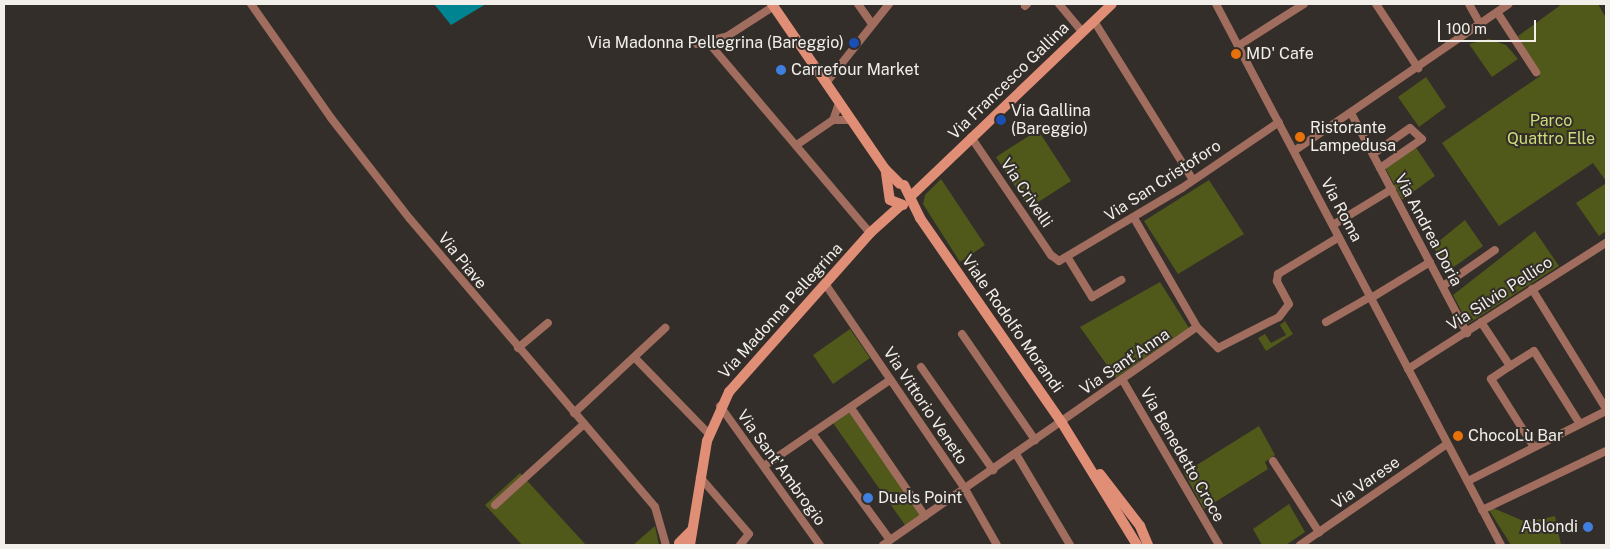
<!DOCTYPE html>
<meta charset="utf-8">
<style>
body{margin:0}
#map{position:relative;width:1610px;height:549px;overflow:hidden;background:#332e29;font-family:"Public Sans",sans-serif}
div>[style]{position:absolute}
.green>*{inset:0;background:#50581a}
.water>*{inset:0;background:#008491}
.street>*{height:8px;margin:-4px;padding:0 4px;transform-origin:4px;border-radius:4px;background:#a16d5e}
.secondary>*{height:10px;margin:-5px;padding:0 5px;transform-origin:5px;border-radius:5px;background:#e18e77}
.dots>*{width:14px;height:14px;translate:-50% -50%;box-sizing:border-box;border:2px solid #332e29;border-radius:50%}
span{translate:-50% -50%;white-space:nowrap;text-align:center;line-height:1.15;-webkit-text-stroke:4px #332e29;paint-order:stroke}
.poi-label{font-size:16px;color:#f2efeb}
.right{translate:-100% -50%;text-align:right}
.left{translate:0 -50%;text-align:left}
.street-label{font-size:16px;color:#f2efeb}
.park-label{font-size:16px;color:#ccdc78}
.frame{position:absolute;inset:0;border:5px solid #f2efeb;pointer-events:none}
.scale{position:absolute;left:1438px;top:20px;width:98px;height:22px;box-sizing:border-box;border:2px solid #f2efeb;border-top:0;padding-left:6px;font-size:15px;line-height:18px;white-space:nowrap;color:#f2efeb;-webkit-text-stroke:4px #332e29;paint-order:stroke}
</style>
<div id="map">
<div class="green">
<i style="clip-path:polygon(1562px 4px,1598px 4px,1606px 18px,1606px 181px,1593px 163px,1499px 226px,1442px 143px,1540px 76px,1518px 36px)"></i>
<i style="clip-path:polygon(1489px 39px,1506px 45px,1518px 59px,1492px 77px,1469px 44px)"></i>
<i style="clip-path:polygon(1426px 77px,1446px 107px,1419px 127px,1398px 97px)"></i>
<i style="clip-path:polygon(1038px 130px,1071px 181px,1029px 208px,996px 157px)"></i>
<i style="clip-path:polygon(1415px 146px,1435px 176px,1402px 200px,1385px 167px)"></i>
<i style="clip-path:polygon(941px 179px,985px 245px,960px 262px,923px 204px,925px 195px)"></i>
<i style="clip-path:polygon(1209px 180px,1244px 234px,1178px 274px,1144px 221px)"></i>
<i style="clip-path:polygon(1605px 184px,1606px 231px,1599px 236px,1576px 203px)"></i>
<i style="clip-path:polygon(1465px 220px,1483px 246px,1447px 272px,1433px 246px)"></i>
<i style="clip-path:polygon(1535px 231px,1559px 266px,1468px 324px,1453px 295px)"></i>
<i style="clip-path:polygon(1160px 282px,1189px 328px,1116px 378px,1080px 327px)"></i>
<i style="clip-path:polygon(1285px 321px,1293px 334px,1266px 351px,1258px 338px,1265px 334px,1271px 343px,1286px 335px,1280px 325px)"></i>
<i style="clip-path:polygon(850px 329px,870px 358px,833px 384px,813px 355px)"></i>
<i style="clip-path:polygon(851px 411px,921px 514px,905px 525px,833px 423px)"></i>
<i style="clip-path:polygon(1259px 426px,1275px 455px,1265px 462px,1268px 469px,1204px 509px,1184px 473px)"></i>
<i style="clip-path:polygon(520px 473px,586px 545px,522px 545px,485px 505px)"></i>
<i style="clip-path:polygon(1289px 504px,1305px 532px,1286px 545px,1262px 545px,1253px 529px)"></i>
<i style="clip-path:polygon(1493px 508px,1526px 522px,1555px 516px,1561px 545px,1511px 545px,1489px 510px)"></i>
<i style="clip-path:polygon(655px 526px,659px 545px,633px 545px)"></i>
</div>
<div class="water">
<i style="clip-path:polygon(434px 4px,486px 4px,451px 25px)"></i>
</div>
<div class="street">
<i style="left:251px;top:4px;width:139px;rotate:54.9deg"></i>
<i style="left:331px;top:118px;width:128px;rotate:52deg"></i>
<i style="left:410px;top:219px;width:378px;rotate:49.6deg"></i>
<i style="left:655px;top:507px;width:40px;rotate:74deg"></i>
<i style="left:858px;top:4px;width:24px;rotate:55deg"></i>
<i style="left:1059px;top:4px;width:35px;rotate:50deg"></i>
<i style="left:1216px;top:4px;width:611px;rotate:62.22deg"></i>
<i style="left:1376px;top:4px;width:77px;rotate:56.7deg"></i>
<i style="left:1469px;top:4px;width:23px;rotate:61deg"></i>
<i style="left:1025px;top:6px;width:3px;rotate:-45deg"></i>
<i style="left:1497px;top:12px;width:72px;rotate:57deg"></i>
<i style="left:1094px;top:21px;width:187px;rotate:58.1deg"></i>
<i style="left:708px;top:42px;width:250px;rotate:49.7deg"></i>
<i style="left:697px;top:44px;width:30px;rotate:-14deg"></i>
<i style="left:726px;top:37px;width:57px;rotate:-32.9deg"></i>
<i style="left:1238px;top:46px;width:78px;rotate:-32.5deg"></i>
<i style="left:826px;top:83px;width:101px;rotate:-51.4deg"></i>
<i style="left:839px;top:103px;width:18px;rotate:109deg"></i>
<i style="left:833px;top:120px;width:17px"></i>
<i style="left:1351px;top:113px;width:249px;rotate:62.2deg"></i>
<i style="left:971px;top:137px;width:143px;rotate:55.9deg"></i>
<i style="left:1051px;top:255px;width:10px;rotate:37deg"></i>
<i style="left:1059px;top:261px;width:143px;rotate:-30.7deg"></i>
<i style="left:1182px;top:188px;width:117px;rotate:-34.2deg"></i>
<i style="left:798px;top:144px;width:42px;rotate:-34.4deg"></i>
<i style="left:1294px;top:151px;width:260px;rotate:-34.4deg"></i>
<i style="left:1373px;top:154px;width:45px;rotate:-35.1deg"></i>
<i style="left:1410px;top:128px;width:16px;rotate:43deg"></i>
<i style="left:1422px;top:139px;width:51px;rotate:145.4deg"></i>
<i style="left:1134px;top:218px;width:126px;rotate:60deg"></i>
<i style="left:1197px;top:327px;width:30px;rotate:45deg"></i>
<i style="left:1218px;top:348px;width:68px;rotate:-26.9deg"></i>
<i style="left:1279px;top:317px;width:16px;rotate:-52deg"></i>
<i style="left:1289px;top:304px;width:26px;rotate:-118deg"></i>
<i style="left:1277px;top:281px;width:7px;rotate:-82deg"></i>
<i style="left:1278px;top:274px;width:71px;rotate:-31.2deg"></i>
<i style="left:1333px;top:225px;width:69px;rotate:-31.4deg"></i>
<i style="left:1068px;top:258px;width:46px;rotate:58.4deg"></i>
<i style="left:1092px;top:297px;width:34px;rotate:-30deg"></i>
<i style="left:826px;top:285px;width:247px;rotate:55.7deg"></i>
<i style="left:965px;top:489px;width:64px;rotate:60.3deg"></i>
<i style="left:1443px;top:286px;width:63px;rotate:-34.7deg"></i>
<i style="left:1532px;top:289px;width:141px;rotate:58.3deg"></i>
<i style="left:1371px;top:298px;width:69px;rotate:-31.4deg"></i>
<i style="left:1326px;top:322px;width:51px;rotate:-29.6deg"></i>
<i style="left:1481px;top:322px;width:53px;rotate:56.6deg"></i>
<i style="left:1510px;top:366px;width:23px;rotate:146deg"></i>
<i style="left:1491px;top:379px;width:80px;rotate:57.7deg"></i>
<i style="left:962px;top:334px;width:129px;rotate:55.4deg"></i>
<i style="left:518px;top:348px;width:39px;rotate:-40deg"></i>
<i style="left:636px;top:359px;width:105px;rotate:45.8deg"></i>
<i style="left:1510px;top:366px;width:28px;rotate:-32deg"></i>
<i style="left:1534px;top:351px;width:86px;rotate:57.8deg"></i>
<i style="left:921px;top:367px;width:126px;rotate:55deg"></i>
<i style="left:1408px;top:369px;width:235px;rotate:-32.5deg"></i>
<i style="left:1122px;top:379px;width:192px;rotate:59.7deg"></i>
<i style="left:720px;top:406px;width:171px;rotate:54.3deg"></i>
<i style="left:851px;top:408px;width:131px;rotate:55.6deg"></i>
<i style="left:574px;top:413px;width:125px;rotate:-43deg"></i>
<i style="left:812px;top:433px;width:132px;rotate:53.9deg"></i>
<i style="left:1016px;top:454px;width:106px;rotate:59.3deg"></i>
<i style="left:1273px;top:461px;width:85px;rotate:57.1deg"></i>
<i style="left:764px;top:466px;width:153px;rotate:-34.3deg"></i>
<i style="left:700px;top:477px;width:75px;rotate:49.3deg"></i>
<i style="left:749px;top:534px;width:14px;rotate:129deg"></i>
<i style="left:1468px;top:481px;width:155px;rotate:-26.9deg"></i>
<i style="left:495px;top:505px;width:120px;rotate:-42.3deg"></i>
<i style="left:1482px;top:510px;width:137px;rotate:-25.4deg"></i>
<i style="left:883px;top:545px;width:382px;rotate:-34.8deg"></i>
<i style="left:1300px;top:545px;width:178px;rotate:-34.5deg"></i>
</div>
<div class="secondary">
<i style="left:772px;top:4px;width:200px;rotate:55.6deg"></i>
<i style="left:885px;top:169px;width:21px;rotate:45deg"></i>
<i style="left:886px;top:173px;width:27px;rotate:82deg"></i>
<i style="left:890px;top:200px;width:14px;rotate:21deg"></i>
<i style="left:904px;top:185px;width:37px;rotate:64deg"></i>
<i style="left:920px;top:218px;width:249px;rotate:55.3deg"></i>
<i style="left:1062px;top:423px;width:143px;rotate:58.4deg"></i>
<i style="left:910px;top:197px;width:279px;rotate:-43.7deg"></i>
<i style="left:1100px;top:474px;width:66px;rotate:52.4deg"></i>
<i style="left:1140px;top:526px;width:21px;rotate:67deg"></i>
<i style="left:679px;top:543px;width:18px;rotate:-45deg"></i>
<i style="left:690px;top:545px;width:105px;rotate:-80.7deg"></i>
<i style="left:707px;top:441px;width:54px;rotate:-65.8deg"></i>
<i style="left:729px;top:392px;width:213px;rotate:-48.4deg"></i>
<i style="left:870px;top:233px;width:40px;rotate:-42deg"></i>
</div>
<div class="dots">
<i style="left:854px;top:43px;background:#1a4fb4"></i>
<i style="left:1236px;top:54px;background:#e8710a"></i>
<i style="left:781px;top:70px;background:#3f7fe0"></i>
<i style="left:1001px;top:120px;background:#1a4fb4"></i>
<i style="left:1300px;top:137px;background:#e8710a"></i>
<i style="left:1458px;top:436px;background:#e8710a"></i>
<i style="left:868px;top:498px;background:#3f7fe0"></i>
<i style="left:1588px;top:527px;background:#3f7fe0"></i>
</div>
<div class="poi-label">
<span class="right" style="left:844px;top:43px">Via Madonna Pellegrina (Bareggio)</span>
<span class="left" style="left:1246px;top:54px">MD' Cafe</span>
<span class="left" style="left:791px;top:70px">Carrefour Market</span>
<span class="left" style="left:1011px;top:120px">Via Gallina<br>(Bareggio)</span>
<span class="left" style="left:1310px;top:137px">Ristorante<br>Lampedusa</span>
<span class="left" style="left:1468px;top:436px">ChocoLù Bar</span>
<span class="left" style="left:878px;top:498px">Duels Point</span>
<span class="right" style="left:1578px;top:527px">Ablondi</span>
</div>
<div class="street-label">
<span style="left:1009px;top:81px;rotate:-44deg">Via Francesco Gallina</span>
<span style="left:1163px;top:181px;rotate:-33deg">Via San Cristoforo</span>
<span style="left:1026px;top:193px;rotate:56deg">Via Crivelli</span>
<span style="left:1341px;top:210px;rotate:62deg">Via Roma</span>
<span style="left:1428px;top:230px;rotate:62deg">Via Andrea Doria</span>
<span style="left:462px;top:261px;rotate:51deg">Via Piave</span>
<span style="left:1500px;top:294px;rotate:-33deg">Via Silvio Pellico</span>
<span style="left:781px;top:311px;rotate:-48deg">Via Madonna Pellegrina</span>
<span style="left:1012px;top:324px;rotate:55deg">Viale Rodolfo Morandi</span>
<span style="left:1125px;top:362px;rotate:-34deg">Via Sant'Anna</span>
<span style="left:925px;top:406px;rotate:56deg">Via Vittorio Veneto</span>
<span style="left:1182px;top:455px;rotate:60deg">Via Benedetto Croce</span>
<span style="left:781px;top:468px;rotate:54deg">Via Sant'Ambrogio</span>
<span style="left:1366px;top:483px;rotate:-35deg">Via Varese</span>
</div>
<div class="park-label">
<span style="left:1551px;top:130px">Parco<br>Quattro Elle</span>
</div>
<div class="frame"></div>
<div class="scale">100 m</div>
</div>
